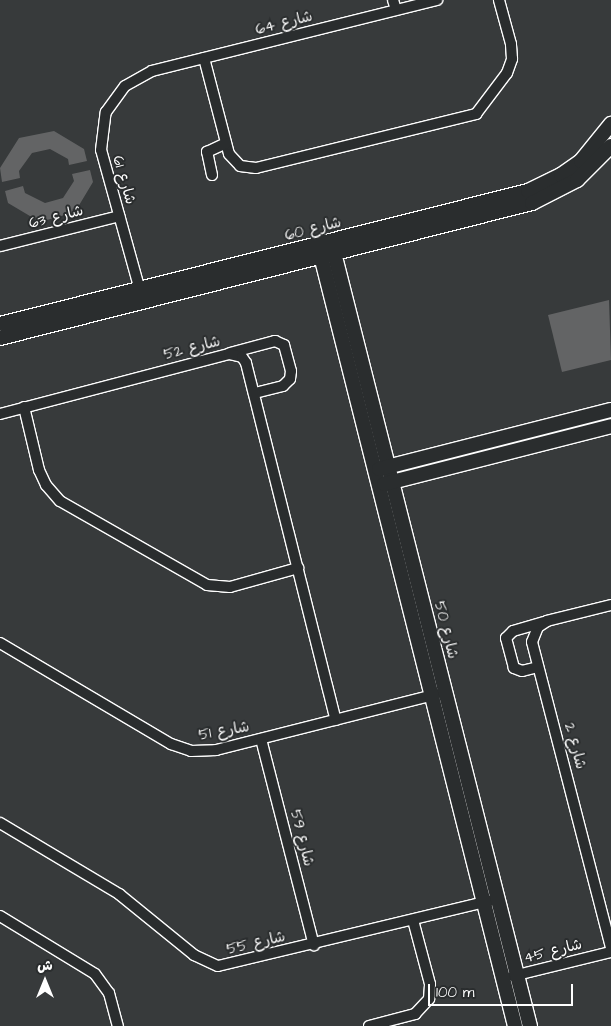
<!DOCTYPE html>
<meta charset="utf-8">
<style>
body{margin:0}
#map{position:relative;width:611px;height:1026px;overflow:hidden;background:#373a3b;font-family:"Architects Daughter","Playpen Sans Arabic",sans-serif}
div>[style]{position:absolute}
.building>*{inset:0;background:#636465}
.roads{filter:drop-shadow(1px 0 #fff) drop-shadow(-1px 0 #fff) drop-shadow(0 1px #fff) drop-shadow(0 -1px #fff)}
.street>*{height:10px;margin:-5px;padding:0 5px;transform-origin:5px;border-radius:5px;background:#2a2d2e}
.secondary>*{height:14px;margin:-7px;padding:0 7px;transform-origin:7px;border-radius:7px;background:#2a2d2e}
span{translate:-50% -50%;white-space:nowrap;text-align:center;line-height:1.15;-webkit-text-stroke:4px #2a2d2e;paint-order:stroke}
.street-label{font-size:15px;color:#fff}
.north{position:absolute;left:20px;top:956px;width:50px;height:50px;-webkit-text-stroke:4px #2a2d2e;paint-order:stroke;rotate:0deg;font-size:14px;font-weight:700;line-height:20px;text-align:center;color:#fff}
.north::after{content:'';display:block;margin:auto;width:18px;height:22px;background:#fff;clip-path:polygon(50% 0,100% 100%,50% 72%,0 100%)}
.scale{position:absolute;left:428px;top:984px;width:145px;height:22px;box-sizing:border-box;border:2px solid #fff;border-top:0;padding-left:6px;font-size:15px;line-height:18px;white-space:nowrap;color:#fff;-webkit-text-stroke:4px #2a2d2e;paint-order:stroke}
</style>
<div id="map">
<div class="building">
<i style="clip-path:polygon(54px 131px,84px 149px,87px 161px,69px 165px,68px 159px,50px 149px,32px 153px,19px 171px,20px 178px,2px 182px,0 168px,19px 138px)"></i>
<i style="clip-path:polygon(90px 170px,93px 182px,75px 212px,40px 222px,8px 203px,5px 191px,23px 186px,25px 193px,45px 203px,63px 198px,74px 181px,72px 174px)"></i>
<i style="clip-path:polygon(609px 300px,611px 360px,562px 372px,548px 315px)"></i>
</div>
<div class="roads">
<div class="street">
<i style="left:393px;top:0;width:10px;rotate:73deg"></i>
<i style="left:204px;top:58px;width:99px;rotate:75.4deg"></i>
<i style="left:229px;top:154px;width:16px;rotate:47deg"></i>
<i style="left:240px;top:166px;width:16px;rotate:7deg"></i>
<i style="left:256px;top:168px;width:227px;rotate:-13.8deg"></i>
<i style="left:476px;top:114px;width:51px;rotate:-52.9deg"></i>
<i style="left:507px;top:73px;width:15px;rotate:-70deg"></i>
<i style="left:512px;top:59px;width:15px;rotate:-94deg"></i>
<i style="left:511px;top:44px;width:46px;rotate:-105.3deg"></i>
<i style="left:212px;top:175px;width:24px;rotate:-102deg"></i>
<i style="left:207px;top:152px;width:21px;rotate:-25deg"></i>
<i style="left:0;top:246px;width:123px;rotate:-14.1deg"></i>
<i style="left:141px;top:294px;width:149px;rotate:-105.5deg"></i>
<i style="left:101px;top:150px;width:38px;rotate:-83deg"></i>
<i style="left:106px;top:112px;width:32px;rotate:-54deg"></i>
<i style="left:125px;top:86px;width:31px;rotate:-29deg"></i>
<i style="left:152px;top:71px;width:294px;rotate:-14deg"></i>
<i style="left:230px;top:353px;width:47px;rotate:-14.9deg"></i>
<i style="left:275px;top:341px;width:10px;rotate:24deg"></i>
<i style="left:284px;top:345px;width:27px;rotate:75deg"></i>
<i style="left:291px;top:371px;width:8px;rotate:97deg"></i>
<i style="left:290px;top:379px;width:10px;rotate:135deg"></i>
<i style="left:283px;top:386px;width:30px;rotate:166deg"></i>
<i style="left:24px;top:407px;width:65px;rotate:76.6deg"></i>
<i style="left:39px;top:470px;width:17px;rotate:65deg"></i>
<i style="left:46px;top:485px;width:21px;rotate:49deg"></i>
<i style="left:60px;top:501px;width:169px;rotate:29.7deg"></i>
<i style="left:207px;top:585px;width:23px;rotate:5deg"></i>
<i style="left:230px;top:587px;width:71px;rotate:-15.6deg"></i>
<i style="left:0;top:414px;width:237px;rotate:-14.7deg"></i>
<i style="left:229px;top:354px;width:13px;rotate:13deg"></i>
<i style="left:242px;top:357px;width:7px;rotate:56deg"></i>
<i style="left:246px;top:363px;width:368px;rotate:75.9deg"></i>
<i style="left:611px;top:605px;width:66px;rotate:166deg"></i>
<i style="left:547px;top:621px;width:11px;rotate:146deg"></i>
<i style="left:538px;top:627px;width:16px;rotate:112deg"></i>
<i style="left:532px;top:642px;width:316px;rotate:75.5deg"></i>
<i style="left:0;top:643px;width:199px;rotate:30.6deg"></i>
<i style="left:171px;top:744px;width:21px;rotate:19deg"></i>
<i style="left:191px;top:751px;width:25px;rotate:-2deg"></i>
<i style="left:216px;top:750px;width:228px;rotate:-14.2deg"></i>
<i style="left:538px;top:667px;width:16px;rotate:166deg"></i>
<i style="left:522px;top:671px;width:9px;rotate:-159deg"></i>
<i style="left:514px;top:668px;width:31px;rotate:-105deg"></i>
<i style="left:506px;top:638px;width:10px;rotate:-45deg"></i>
<i style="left:513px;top:631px;width:32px;rotate:-16deg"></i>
<i style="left:261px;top:739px;width:213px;rotate:75.6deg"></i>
<i style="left:0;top:823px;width:139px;rotate:30.8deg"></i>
<i style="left:119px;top:894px;width:97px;rotate:39.1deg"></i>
<i style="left:194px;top:955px;width:26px;rotate:25deg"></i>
<i style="left:218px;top:966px;width:279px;rotate:-13.5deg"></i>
<i style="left:0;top:916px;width:111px;rotate:31.4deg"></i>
<i style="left:95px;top:974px;width:24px;rotate:54deg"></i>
<i style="left:109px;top:993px;width:34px;rotate:75deg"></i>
<i style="left:513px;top:976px;width:101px;rotate:-13.8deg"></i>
<i style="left:369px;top:1026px;width:48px;rotate:-14.6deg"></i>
<i style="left:415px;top:1014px;width:21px;rotate:-47deg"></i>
<i style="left:429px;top:999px;width:15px;rotate:-86deg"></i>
<i style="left:430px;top:984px;width:66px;rotate:-104.9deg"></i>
</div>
<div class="secondary">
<i style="left:331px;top:241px;width:810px;rotate:75.78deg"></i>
<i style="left:318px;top:244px;width:806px;rotate:75.86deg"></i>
<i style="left:0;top:324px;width:544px;rotate:-14.14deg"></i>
<i style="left:528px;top:191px;width:37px;rotate:-26deg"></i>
<i style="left:561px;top:175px;width:24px;rotate:-35deg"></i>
<i style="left:581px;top:161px;width:48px;rotate:-51deg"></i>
<i style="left:0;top:338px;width:549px;rotate:-14.24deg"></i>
<i style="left:532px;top:203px;width:51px;rotate:-27.1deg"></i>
<i style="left:577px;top:180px;width:48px;rotate:-45deg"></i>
<i style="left:379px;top:469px;width:239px;rotate:-14.3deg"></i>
<i style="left:384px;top:484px;width:234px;rotate:-14.3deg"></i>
</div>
</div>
<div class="street-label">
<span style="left:284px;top:23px;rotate:-14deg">شارع 64</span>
<span style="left:124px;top:180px;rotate:74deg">شارع 61</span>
<span style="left:56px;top:217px;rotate:-14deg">شارع 63</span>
<span style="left:313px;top:229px;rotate:-14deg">شارع 60</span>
<span style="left:192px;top:348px;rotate:-14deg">شارع 52</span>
<span style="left:446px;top:630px;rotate:76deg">شارع 50</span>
<span style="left:224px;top:731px;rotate:-10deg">شارع 51</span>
<span style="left:575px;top:746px;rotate:75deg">شارع 2</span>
<span style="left:302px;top:838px;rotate:76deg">شارع 59</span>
<span style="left:256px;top:943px;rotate:-13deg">شارع 55</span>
<span style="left:553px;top:951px;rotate:-14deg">شارع 45</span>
</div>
<div class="north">ش</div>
<div class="scale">100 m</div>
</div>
